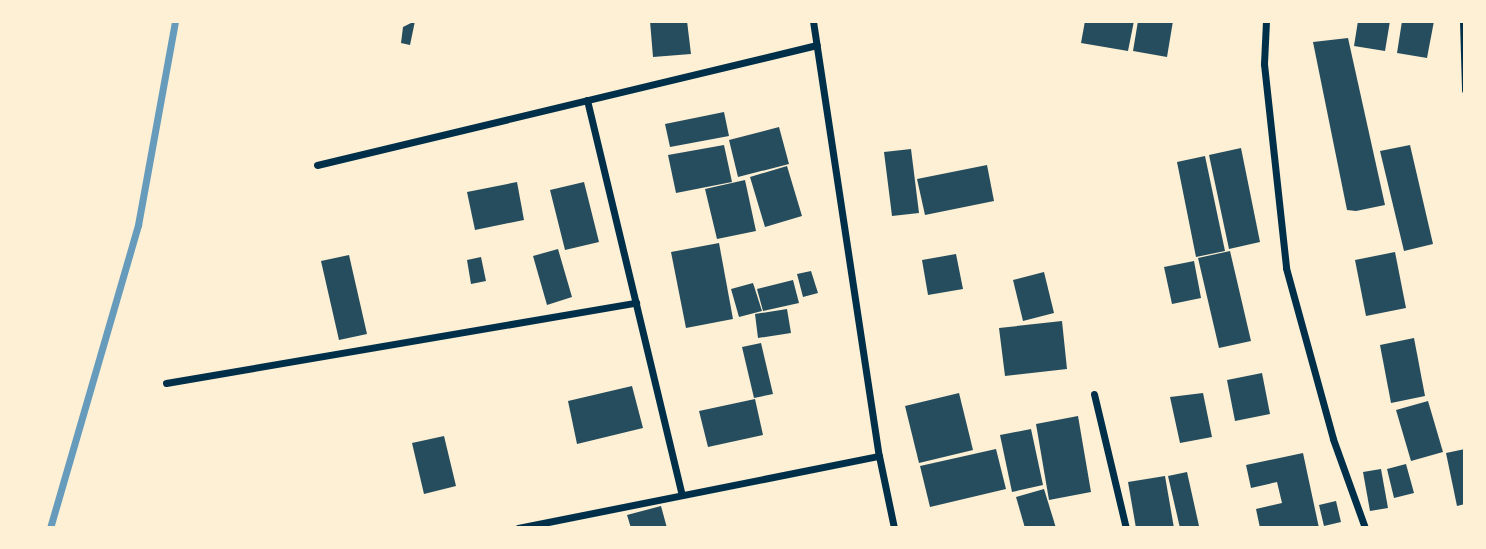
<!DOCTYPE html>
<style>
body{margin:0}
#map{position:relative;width:1486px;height:549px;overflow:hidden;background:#fdf0d5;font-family:Georgia,serif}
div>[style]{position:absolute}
.stream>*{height:7px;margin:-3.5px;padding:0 3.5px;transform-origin:3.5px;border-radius:3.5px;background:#669bbc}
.building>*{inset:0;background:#264d5e}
.minor>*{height:7px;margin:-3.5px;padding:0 3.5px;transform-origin:3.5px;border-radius:3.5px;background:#003049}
span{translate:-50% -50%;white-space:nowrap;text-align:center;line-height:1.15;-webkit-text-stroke:7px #fdf0d5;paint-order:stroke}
.frame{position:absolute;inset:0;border:23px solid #fdf0d5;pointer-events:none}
</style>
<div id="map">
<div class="stream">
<i style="left:50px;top:528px;width:316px;rotate:-73.8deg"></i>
<i style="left:138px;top:225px;width:207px;rotate:-79.7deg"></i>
</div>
<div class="building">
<i style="clip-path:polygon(415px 21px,410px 45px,401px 43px,403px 27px)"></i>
<i style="clip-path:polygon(650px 21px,687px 21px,691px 54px,653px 57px)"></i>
<i style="clip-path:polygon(1085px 21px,1134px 21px,1128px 51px,1081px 43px)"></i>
<i style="clip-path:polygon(1138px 21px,1173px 21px,1167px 57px,1133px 51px)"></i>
<i style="clip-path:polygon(1358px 21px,1390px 21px,1385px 51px,1354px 46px)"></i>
<i style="clip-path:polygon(1402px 21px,1434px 21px,1427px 58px,1397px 53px)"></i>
<i style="clip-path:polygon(1348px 38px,1385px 205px,1356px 211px,1347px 210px,1313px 42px)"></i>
<i style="clip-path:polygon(724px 112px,729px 136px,670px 147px,665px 124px)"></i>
<i style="clip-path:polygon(779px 127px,789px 164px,738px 177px,729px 140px)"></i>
<i style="clip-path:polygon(724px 145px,732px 182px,676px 193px,668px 155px)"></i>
<i style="clip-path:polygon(1410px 145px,1433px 244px,1404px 251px,1380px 151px)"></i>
<i style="clip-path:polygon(1241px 148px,1260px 242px,1229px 249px,1209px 155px)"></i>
<i style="clip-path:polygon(911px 149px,919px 213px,892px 216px,884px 152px)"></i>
<i style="clip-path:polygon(1205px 156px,1225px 251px,1196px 257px,1177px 162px)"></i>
<i style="clip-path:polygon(987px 165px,994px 201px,925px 215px,917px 179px)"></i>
<i style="clip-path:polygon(787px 166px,802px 216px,765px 227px,750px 177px)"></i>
<i style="clip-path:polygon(745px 180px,756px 231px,717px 239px,705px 189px)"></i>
<i style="clip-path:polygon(517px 182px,524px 220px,475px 230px,467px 192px)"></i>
<i style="clip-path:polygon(584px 182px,599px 242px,565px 250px,550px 190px)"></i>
<i style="clip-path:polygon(719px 243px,733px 319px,686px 328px,671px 252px)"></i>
<i style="clip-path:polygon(558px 249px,572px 297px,547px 305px,533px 256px)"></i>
<i style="clip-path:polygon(1230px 251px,1251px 341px,1219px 348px,1198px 258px)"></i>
<i style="clip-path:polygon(1395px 252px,1406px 308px,1366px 316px,1355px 260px)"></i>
<i style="clip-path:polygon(956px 254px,963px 289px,928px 295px,922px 260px)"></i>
<i style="clip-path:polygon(349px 255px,367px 334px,339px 340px,321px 261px)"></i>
<i style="clip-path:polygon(481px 257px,486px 281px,471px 284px,467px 260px)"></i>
<i style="clip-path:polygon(1194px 261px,1201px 298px,1172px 304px,1164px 267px)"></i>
<i style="clip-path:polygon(811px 271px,818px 293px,803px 297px,797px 274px)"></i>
<i style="clip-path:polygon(1044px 272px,1054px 313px,1023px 321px,1013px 280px)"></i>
<i style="clip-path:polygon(793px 280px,799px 303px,763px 311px,757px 289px)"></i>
<i style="clip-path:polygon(753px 283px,762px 311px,739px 317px,731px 289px)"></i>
<i style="clip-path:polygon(787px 309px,791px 333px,758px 338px,755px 314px)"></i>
<i style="clip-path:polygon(1062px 321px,1067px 369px,1005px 376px,999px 328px)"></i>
<i style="clip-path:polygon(1414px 338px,1425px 396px,1391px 403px,1380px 345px)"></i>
<i style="clip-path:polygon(761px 343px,773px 394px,754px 398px,742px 347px)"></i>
<i style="clip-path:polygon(1262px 373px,1270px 414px,1235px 421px,1227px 380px)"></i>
<i style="clip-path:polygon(632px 386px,643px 428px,577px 444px,568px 401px)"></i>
<i style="clip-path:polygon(959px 393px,973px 450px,919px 463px,905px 406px)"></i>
<i style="clip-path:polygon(1203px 393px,1212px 437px,1180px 443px,1170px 397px)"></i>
<i style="clip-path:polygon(755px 399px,763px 435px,708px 447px,699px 411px)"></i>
<i style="clip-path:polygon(1428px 401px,1443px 452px,1411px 461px,1396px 410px)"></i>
<i style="clip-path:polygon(1078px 416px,1091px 492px,1049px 500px,1036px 424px)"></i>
<i style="clip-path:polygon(1031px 429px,1043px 485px,1012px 492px,1000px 435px)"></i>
<i style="clip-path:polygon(444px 436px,456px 486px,424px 494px,412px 443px)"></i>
<i style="clip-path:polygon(996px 449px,1006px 489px,930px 507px,920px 466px)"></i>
<i style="clip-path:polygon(1465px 449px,1465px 504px,1457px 506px,1446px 453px)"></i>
<i style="clip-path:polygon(1303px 453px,1319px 528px,1260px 528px,1256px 509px,1282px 503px,1277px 482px,1251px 488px,1246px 465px)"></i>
<i style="clip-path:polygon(1406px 464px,1414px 493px,1394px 498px,1387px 469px)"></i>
<i style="clip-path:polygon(1381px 469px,1388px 508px,1370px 511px,1363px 472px)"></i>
<i style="clip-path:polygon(1187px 472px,1199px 526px,1180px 528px,1168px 476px)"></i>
<i style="clip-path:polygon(1165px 476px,1174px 528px,1136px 528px,1128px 482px)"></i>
<i style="clip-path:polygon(1044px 489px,1056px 528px,1025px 528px,1016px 497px)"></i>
<i style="clip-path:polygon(1336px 501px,1341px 522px,1324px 526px,1319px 505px)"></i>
<i style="clip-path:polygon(661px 506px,667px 528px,631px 528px,627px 515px)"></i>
</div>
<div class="minor">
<i style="left:813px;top:21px;width:440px;rotate:81.4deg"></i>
<i style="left:879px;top:456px;width:74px;rotate:78.2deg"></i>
<i style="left:1266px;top:21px;width:43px;rotate:92.7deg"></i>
<i style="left:1264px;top:64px;width:205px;rotate:83.8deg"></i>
<i style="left:1286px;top:268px;width:177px;rotate:74.6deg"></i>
<i style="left:1333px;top:439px;width:95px;rotate:70.2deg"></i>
<i style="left:1463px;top:21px;width:69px;rotate:88.3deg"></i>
<i style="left:587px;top:100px;width:406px;rotate:76.5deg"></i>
<i style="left:317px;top:165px;width:514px;rotate:-13.5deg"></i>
<i style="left:166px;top:383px;width:477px;rotate:-9.7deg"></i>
<i style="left:1094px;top:394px;width:138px;rotate:76.6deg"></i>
<i style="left:518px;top:528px;width:368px;rotate:-11.3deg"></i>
</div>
<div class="frame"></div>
</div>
